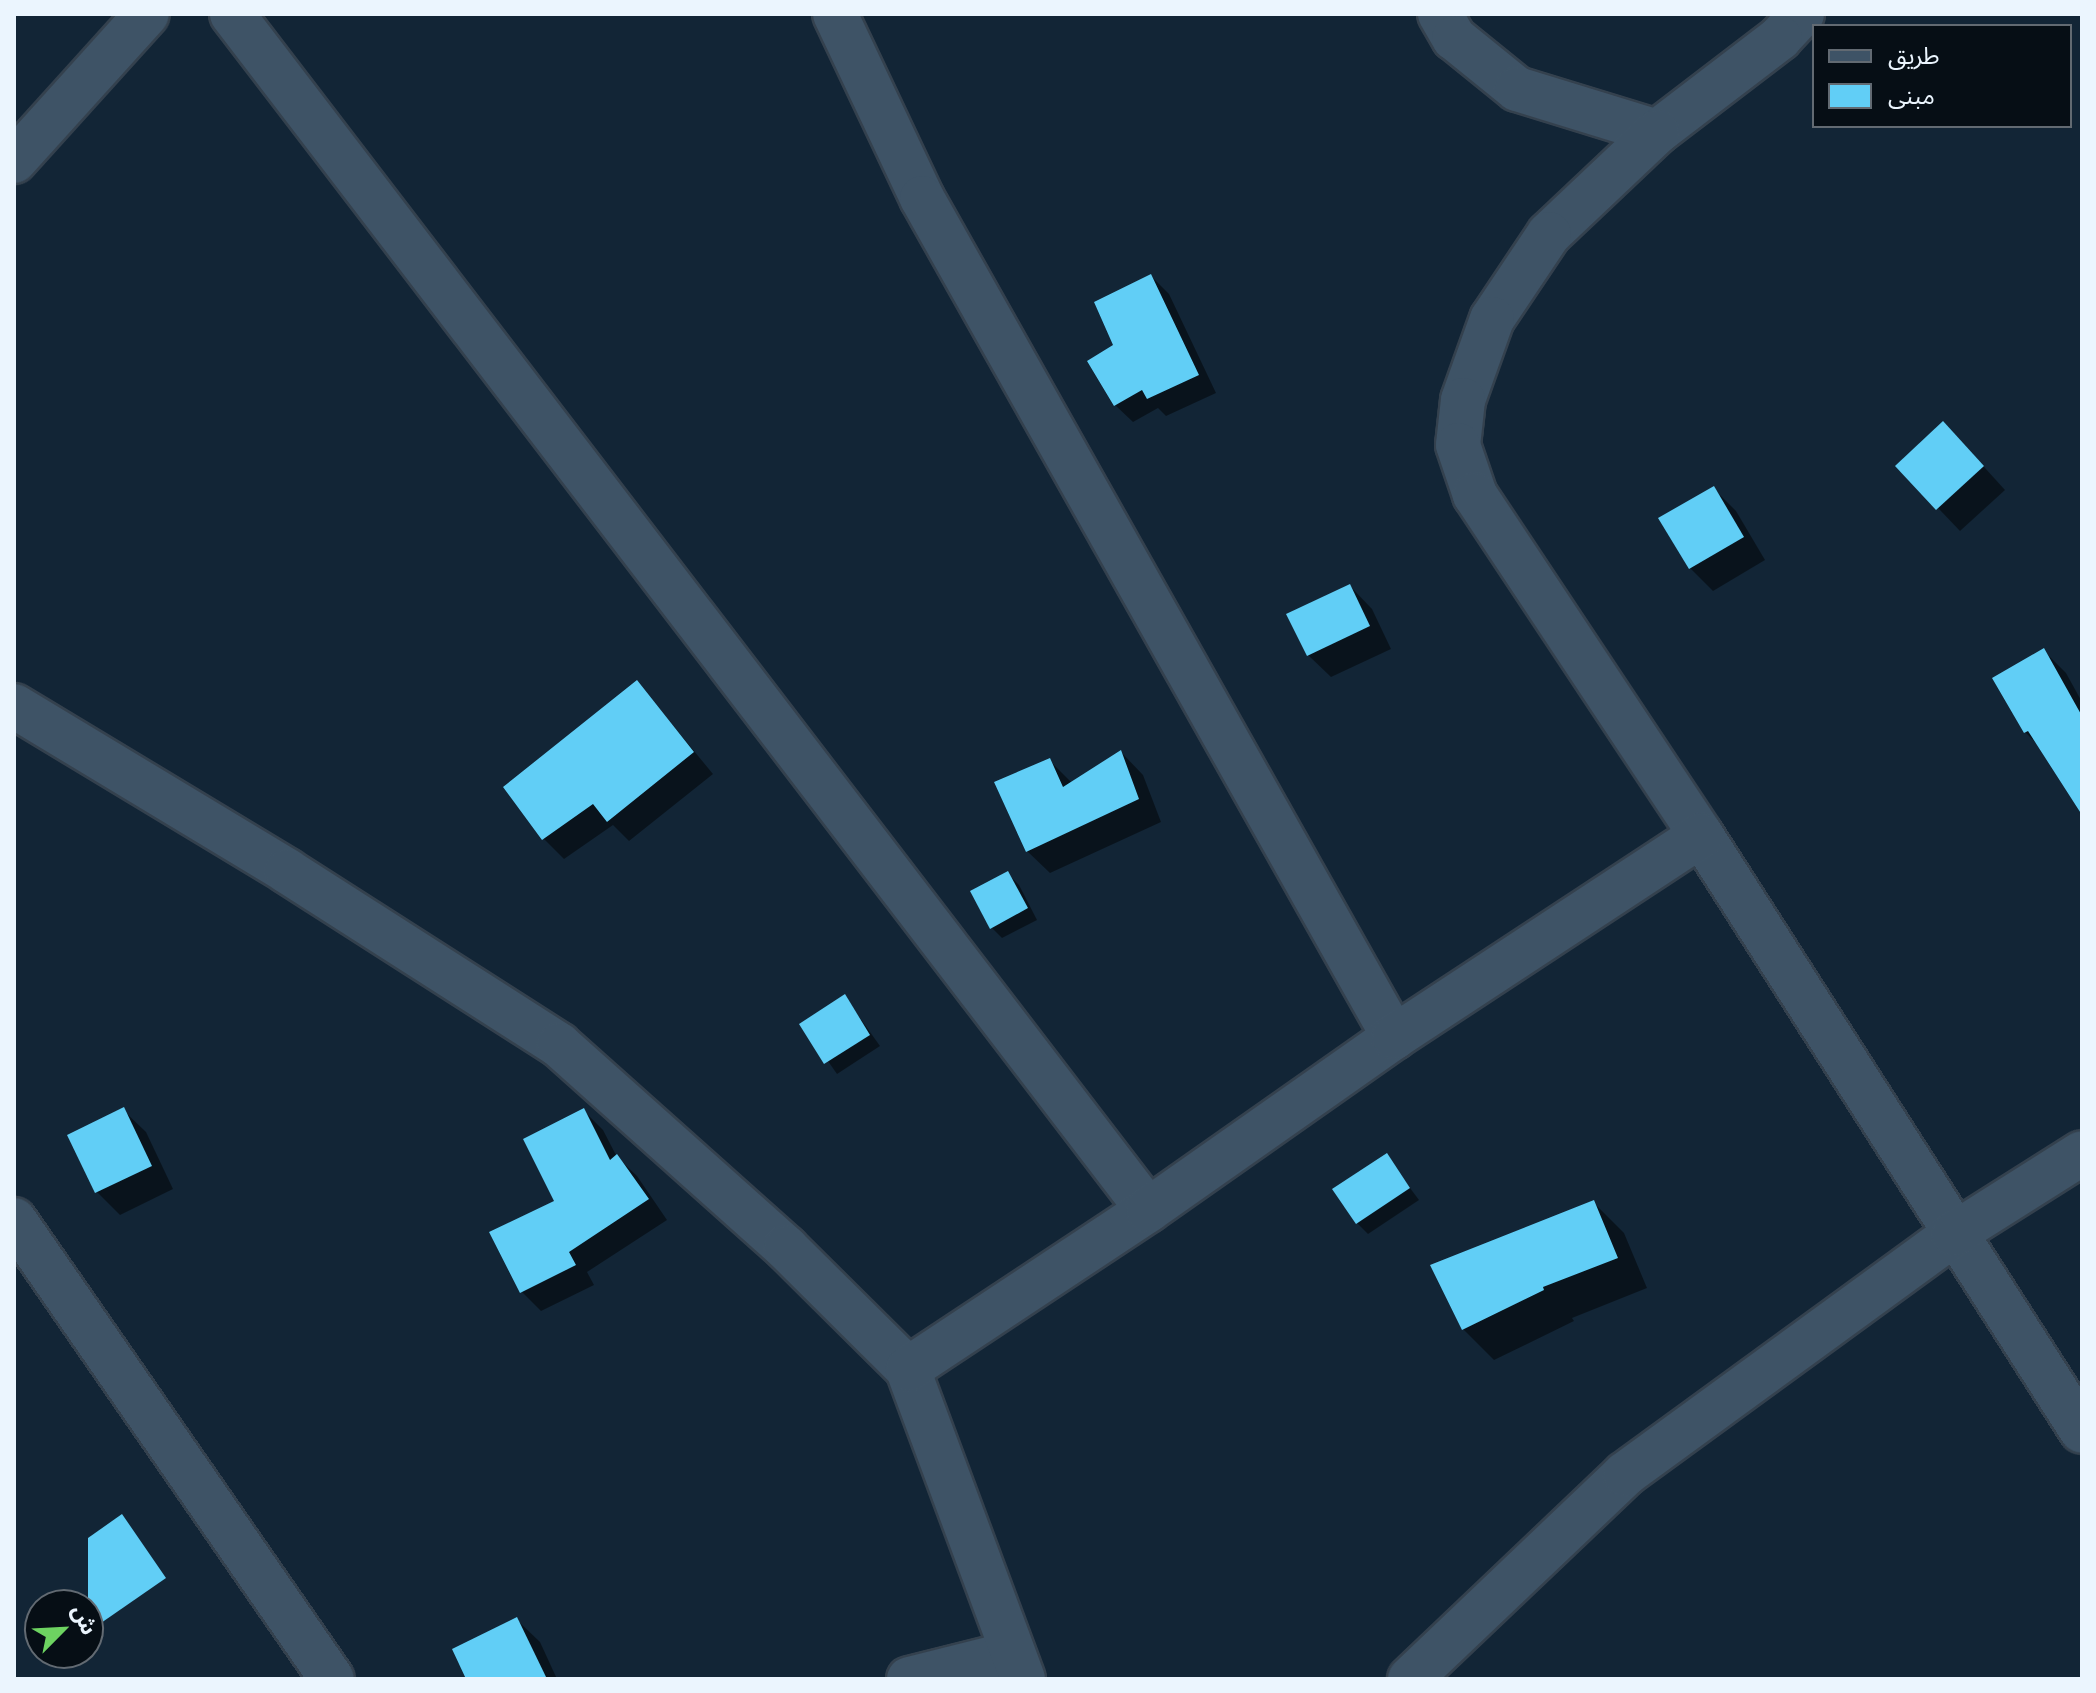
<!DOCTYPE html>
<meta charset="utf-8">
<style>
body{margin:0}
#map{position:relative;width:2096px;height:1693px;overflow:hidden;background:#122536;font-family:"Work Sans","Noto Sans Arabic",sans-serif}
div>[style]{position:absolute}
.shadow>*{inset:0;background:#0007}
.building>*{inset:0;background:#61cef6}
.roads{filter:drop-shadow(2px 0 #34414e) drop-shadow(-2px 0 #34414e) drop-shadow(0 2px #34414e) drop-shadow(0 -2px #34414e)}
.minor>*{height:44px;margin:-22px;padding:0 22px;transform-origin:22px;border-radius:22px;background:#3e5366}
span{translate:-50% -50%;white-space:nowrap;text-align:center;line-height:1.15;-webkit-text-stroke:8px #060e15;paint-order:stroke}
.frame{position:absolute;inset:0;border:16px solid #ebf5fe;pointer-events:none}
.legend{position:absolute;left:1812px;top:24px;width:260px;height:104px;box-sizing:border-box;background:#060e15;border:2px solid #626a72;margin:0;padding:10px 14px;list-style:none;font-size:24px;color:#ebf5fe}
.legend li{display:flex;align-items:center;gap:16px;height:40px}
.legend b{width:40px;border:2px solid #626a72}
.north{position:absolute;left:24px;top:1589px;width:80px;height:80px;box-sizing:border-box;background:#060e15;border:2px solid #626a72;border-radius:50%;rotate:66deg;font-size:22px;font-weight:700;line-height:32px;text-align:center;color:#ebf5fe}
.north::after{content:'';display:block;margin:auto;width:28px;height:36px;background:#6dd361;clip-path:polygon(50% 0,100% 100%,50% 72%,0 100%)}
</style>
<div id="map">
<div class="shadow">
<i style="clip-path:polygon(1151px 276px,1169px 294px,1216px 393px,1166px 416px,1158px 408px,1133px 422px,1115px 405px,1116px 346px)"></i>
<i style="clip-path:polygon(1965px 446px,2005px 490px,1960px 531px,1898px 466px)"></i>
<i style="clip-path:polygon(1714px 489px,1736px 511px,1765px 560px,1713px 591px,1690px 568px)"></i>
<i style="clip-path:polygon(1350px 586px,1372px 609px,1391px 649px,1331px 677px,1308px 655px)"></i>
<i style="clip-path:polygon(2044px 651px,2066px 673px,2082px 702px,2082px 735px,2048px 755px,2025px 732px)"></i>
<i style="clip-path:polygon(637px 682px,713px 774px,629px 841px,613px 825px,564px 859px,544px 839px,506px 787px)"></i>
<i style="clip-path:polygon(1121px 752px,1143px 775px,1161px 822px,1050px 873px,1027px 851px,1049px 760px,1072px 783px)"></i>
<i style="clip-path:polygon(1008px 874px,1019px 885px,1037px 920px,1002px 938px,991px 927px)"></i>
<i style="clip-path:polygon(845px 997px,880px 1046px,837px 1074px,802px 1024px)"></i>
<i style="clip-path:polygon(123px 1110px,146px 1132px,173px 1189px,120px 1215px,97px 1192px,69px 1136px)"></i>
<i style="clip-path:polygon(584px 1111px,603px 1130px,617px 1157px,637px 1176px,667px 1220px,587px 1272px,594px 1285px,541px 1311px,522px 1292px,556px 1201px)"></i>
<i style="clip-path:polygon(1386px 1156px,1419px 1200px,1368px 1234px,1357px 1223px)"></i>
<i style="clip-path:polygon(1593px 1202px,1624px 1233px,1647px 1288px,1572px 1318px,1574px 1321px,1494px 1360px,1463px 1329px,1433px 1266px)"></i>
<i style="clip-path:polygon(517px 1620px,540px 1642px,557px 1679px,468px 1679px)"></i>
</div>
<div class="building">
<i style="clip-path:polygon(1151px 274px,1199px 375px,1147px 399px,1142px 390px,1114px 406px,1087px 361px,1113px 345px,1094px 302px)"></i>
<i style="clip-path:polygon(1943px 421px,1984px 466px,1936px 510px,1895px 466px)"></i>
<i style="clip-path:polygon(1714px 486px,1744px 537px,1689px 569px,1658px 518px)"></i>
<i style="clip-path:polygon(1350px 584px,1370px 626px,1307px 656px,1286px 614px)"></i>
<i style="clip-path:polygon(2044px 648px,2082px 716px,2082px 815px,2028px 731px,2024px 733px,1992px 678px)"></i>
<i style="clip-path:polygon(637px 680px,694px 752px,607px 822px,593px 804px,542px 840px,503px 787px)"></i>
<i style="clip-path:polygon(1121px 750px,1139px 799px,1026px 852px,994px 782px,1050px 758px,1063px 787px)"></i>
<i style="clip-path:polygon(1008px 871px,1028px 908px,990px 929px,970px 891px)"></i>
<i style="clip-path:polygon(845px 994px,870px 1035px,824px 1064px,799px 1024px)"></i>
<i style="clip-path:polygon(124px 1107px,152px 1166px,95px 1193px,67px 1135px)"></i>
<i style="clip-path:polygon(584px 1108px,610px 1160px,617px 1154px,649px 1199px,569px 1252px,576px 1265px,520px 1293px,489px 1232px,554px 1201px,523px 1139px)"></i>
<i style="clip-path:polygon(1387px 1153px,1410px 1188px,1356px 1224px,1332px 1189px)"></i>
<i style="clip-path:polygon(1594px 1200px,1618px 1258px,1543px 1287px,1544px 1290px,1462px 1330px,1430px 1265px)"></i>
<i style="clip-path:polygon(122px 1514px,166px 1578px,88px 1632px,88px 1538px)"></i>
<i style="clip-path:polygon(517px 1617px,547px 1679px,466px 1679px,452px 1649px)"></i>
</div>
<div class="roads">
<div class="minor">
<i style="left:232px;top:14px;width:1506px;rotate:52.55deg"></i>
<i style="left:835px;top:14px;width:204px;rotate:64.7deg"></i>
<i style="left:922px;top:198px;width:963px;rotate:60.64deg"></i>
<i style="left:1440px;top:14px;width:28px;rotate:60deg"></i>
<i style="left:1454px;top:38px;width:81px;rotate:39deg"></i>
<i style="left:1517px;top:89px;width:146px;rotate:17.1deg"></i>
<i style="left:1802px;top:14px;width:33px;rotate:133deg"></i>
<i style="left:1780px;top:38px;width:155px;rotate:142.6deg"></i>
<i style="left:1657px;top:132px;width:149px;rotate:136.6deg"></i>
<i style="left:1549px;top:234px;width:102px;rotate:123.8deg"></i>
<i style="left:1492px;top:319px;width:86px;rotate:109.7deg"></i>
<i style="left:1463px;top:400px;width:45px;rotate:96.3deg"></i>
<i style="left:1458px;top:445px;width:53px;rotate:71.2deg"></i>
<i style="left:1475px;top:495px;width:408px;rotate:56.4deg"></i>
<i style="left:1701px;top:835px;width:707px;rotate:57.41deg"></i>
<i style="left:14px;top:161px;width:198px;rotate:-47.9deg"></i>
<i style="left:14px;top:706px;width:319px;rotate:31.1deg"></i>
<i style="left:287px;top:871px;width:323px;rotate:32.6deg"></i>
<i style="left:559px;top:1045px;width:305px;rotate:41.8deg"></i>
<i style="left:786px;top:1248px;width:172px;rotate:44.8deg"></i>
<i style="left:14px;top:1220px;width:558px;rotate:55.29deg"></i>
<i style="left:909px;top:1679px;width:107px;rotate:-14deg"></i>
<i style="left:1023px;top:1679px;width:331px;rotate:-110.4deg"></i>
<i style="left:908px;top:1369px;width:288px;rotate:-33.5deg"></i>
<i style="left:1148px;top:1210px;width:301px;rotate:-35.1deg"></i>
<i style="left:1394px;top:1037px;width:367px;rotate:-33.3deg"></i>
<i style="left:1410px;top:1679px;width:297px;rotate:-43.6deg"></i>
<i style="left:1625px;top:1474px;width:407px;rotate:-36.1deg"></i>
<i style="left:1954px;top:1234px;width:151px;rotate:-32.3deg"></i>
</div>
</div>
<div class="frame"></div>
<ul class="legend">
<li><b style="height:10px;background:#3e5366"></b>طريق</li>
<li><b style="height:22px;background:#61cef6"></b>مبنى</li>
</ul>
<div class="north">ش</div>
</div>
